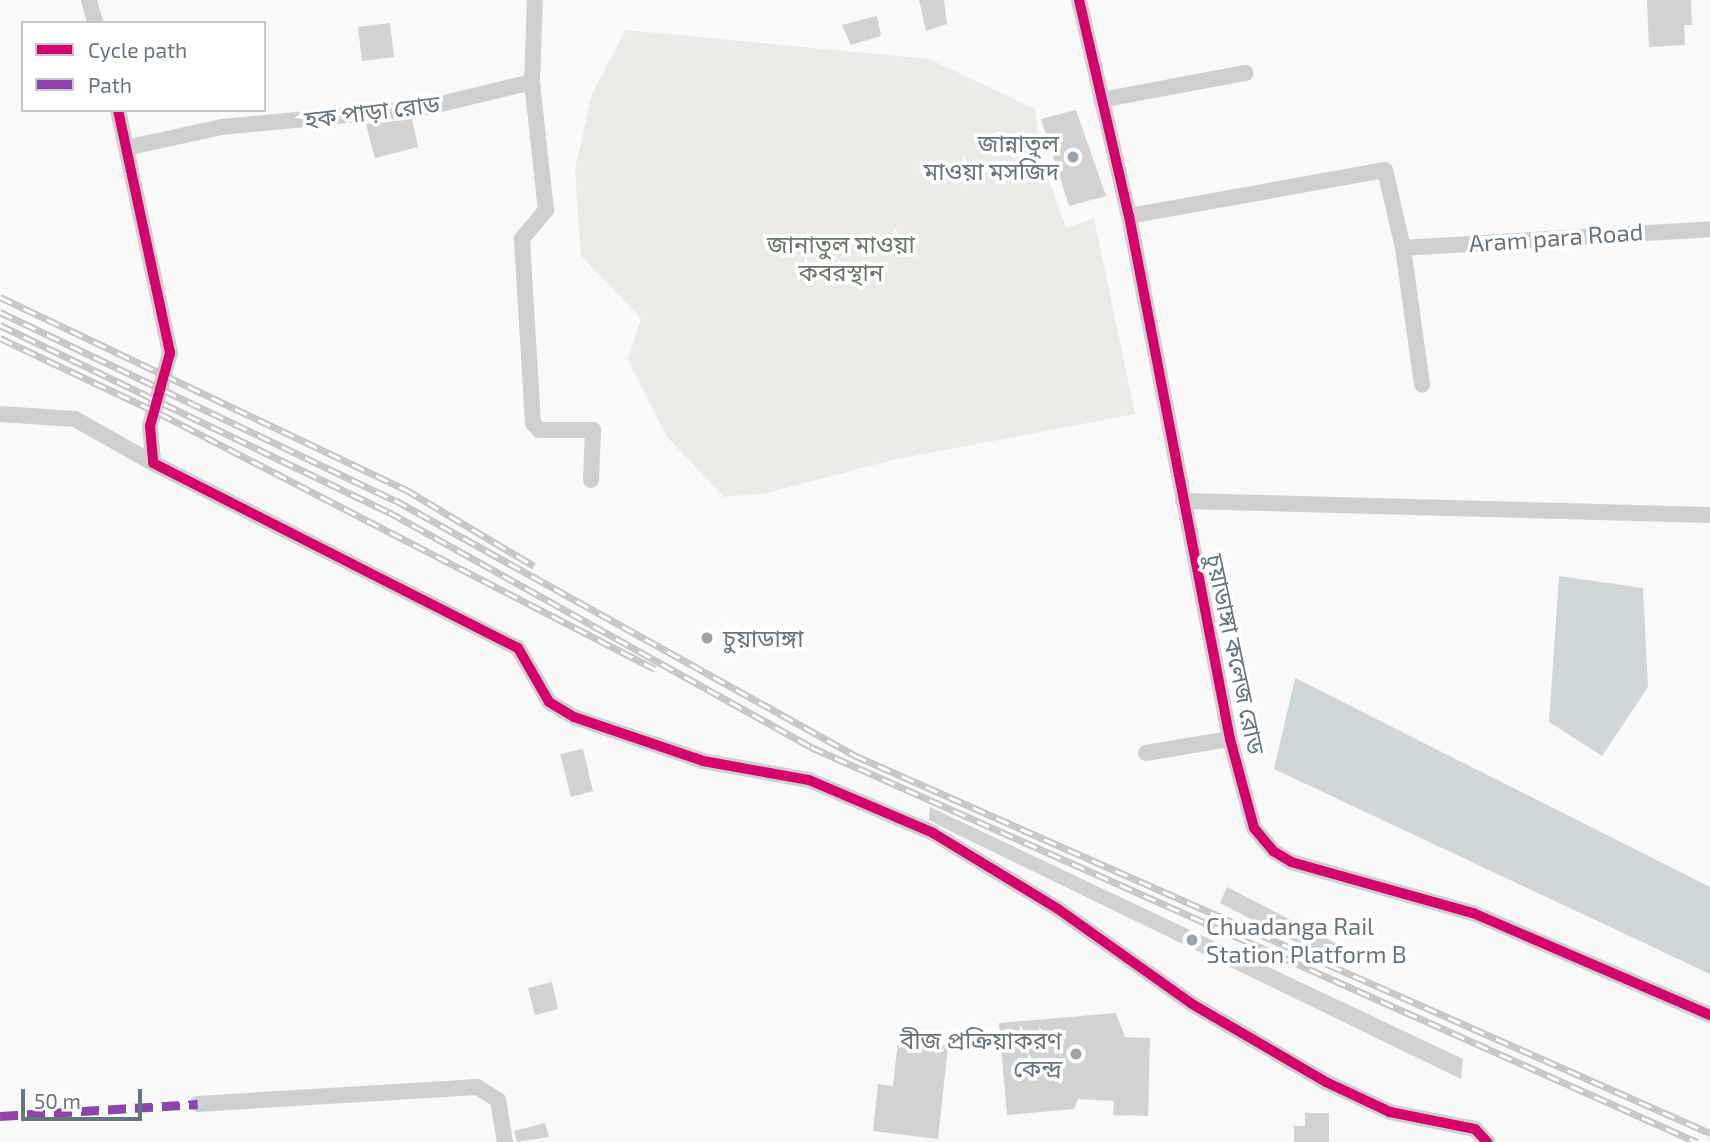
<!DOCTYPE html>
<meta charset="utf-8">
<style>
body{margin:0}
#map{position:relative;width:1710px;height:1142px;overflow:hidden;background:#f9f9f9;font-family:"Exo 2","Noto Sans Bengali",sans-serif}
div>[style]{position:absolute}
.green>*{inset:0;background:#e8ebe6}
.water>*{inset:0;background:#ced6d9}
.building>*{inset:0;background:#d0d2d3}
.minor>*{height:16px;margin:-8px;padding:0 8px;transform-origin:8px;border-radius:8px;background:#cecfd0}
.rail>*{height:7px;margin-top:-3.5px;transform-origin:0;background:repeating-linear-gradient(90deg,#fff 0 13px,#c3c5c6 0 26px);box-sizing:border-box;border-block:2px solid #c3c5c6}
.quiet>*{height:9px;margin-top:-4.5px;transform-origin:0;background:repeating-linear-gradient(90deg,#8e44ad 0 18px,transparent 0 27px)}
.cycleway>*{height:10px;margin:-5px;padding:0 5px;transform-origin:5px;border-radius:5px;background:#d6006c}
.dots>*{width:19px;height:19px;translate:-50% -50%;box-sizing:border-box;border:4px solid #fff;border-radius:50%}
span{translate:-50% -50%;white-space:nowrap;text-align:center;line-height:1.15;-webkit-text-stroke:7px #fff;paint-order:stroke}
.street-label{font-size:24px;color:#657683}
.poi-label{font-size:24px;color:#657683}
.right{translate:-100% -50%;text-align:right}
.left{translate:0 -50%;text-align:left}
.park-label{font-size:24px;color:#687a64}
.legend{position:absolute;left:21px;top:21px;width:245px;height:91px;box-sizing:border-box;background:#fff;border:2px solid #c1c8cd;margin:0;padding:9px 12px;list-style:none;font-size:21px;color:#657683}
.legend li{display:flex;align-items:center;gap:14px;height:35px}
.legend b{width:35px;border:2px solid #c1c8cd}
.scale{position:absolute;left:21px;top:1089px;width:121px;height:32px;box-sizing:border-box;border:4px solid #657683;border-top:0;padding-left:9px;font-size:21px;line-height:24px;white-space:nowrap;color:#657683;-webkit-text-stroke:5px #fff;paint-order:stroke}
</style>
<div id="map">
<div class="green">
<i style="clip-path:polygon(626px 30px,929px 59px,1035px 109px,1041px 158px,1066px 228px,1094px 218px,1135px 414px,892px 460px,767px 493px,724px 497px,667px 437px,628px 360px,641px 318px,581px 256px,575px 169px,592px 94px)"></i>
</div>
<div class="water">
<i style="clip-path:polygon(1559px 576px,1643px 588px,1648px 687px,1602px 756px,1549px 722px)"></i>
<i style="clip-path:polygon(1295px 678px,1710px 887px,1710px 974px,1274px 769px)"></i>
</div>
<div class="building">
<i style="clip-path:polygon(919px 0,944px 0,947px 24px,926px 31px)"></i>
<i style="clip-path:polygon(1647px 0,1691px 0,1692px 25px,1684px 25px,1685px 45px,1649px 47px)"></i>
<i style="clip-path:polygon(877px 16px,881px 36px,851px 45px,842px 25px)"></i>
<i style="clip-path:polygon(390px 23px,394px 57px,362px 61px,358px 27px)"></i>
<i style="clip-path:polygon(1076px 110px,1106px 196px,1069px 206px,1041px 119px)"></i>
<i style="clip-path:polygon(412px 119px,418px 147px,375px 158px,366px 124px)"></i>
<i style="clip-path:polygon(583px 749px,593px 791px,571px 797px,560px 754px)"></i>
<i style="clip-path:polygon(930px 807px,1463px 1059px,1461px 1079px,948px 830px,929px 820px)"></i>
<i style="clip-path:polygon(1227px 887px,1345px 948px,1338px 964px,1220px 903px)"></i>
<i style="clip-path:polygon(552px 982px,558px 1009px,535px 1015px,528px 988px)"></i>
<i style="clip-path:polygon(1116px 1013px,1125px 1037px,1150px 1038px,1148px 1116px,1113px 1115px,1114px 1101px,1078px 1099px,1074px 1109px,1007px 1115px,999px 1023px)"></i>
<i style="clip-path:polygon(898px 1040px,948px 1046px,938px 1139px,873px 1131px,878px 1084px,893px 1086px)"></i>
<i style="clip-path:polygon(1305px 1113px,1329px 1113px,1329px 1142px,1294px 1142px,1294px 1126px,1305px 1126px)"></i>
<i style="clip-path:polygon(545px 1123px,549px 1137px,517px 1142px,514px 1131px)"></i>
</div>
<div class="minor">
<i style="left:89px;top:0;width:24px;rotate:75deg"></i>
<i style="left:1079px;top:0;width:222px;rotate:77deg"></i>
<i style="left:1129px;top:216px;width:533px;rotate:79.07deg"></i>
<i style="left:1230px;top:739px;width:92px;rotate:74.9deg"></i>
<i style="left:1254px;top:828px;width:30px;rotate:50deg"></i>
<i style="left:1273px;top:851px;width:21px;rotate:31deg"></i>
<i style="left:1291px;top:862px;width:189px;rotate:15.7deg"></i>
<i style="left:1473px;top:913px;width:258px;rotate:23.3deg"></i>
<i style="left:532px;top:82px;width:129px;rotate:83.8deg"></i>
<i style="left:546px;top:210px;width:38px;rotate:130deg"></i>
<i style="left:522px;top:239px;width:184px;rotate:86.6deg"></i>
<i style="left:533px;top:423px;width:9px;rotate:49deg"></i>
<i style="left:539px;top:430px;width:54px"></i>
<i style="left:593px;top:430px;width:50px;rotate:92.3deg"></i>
<i style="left:1101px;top:100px;width:147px;rotate:-10.6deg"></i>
<i style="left:118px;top:110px;width:249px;rotate:77.9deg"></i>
<i style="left:170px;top:353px;width:76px;rotate:105.3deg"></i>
<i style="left:150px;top:426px;width:37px;rotate:85deg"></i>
<i style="left:153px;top:463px;width:409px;rotate:26.9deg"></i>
<i style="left:518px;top:648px;width:62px;rotate:60.1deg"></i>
<i style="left:549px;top:702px;width:29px;rotate:31deg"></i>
<i style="left:574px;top:717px;width:136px;rotate:18.8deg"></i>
<i style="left:703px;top:761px;width:108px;rotate:10.2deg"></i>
<i style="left:809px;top:780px;width:135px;rotate:23.1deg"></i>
<i style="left:933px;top:833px;width:146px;rotate:31.3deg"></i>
<i style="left:1058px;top:909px;width:164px;rotate:35.3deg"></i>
<i style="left:1192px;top:1004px;width:155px;rotate:30.2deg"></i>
<i style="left:1326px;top:1082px;width:71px;rotate:25.1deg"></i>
<i style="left:1390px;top:1112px;width:87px;rotate:11.3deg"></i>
<i style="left:1475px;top:1129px;width:18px;rotate:47deg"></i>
<i style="left:130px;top:147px;width:94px;rotate:-12.3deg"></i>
<i style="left:222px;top:127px;width:207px;rotate:-5.5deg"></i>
<i style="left:428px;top:107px;width:107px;rotate:-13.5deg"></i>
<i style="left:532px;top:82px;width:82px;rotate:-87.9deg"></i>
<i style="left:1129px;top:216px;width:260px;rotate:-10.2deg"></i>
<i style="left:1385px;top:170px;width:80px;rotate:77deg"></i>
<i style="left:1403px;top:248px;width:138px;rotate:82.1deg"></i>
<i style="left:1403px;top:248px;width:308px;rotate:-3.5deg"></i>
<i style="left:0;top:414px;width:75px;rotate:3.8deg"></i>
<i style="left:75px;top:419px;width:90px;rotate:29.4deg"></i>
<i style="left:1183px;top:501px;width:527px;rotate:1.52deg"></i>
<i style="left:1146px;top:753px;width:85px;rotate:-9.5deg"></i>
<i style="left:198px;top:1104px;width:280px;rotate:-3.5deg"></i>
<i style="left:477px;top:1087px;width:25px;rotate:32deg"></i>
<i style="left:498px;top:1100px;width:43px;rotate:80.5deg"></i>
</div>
<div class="rail">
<i style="left:0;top:297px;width:448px;rotate:25.4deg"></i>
<i style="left:405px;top:489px;width:150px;rotate:30.8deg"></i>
<i style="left:0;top:312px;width:437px;rotate:25.5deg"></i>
<i style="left:395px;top:500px;width:525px;rotate:29.05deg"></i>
<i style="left:854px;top:755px;width:936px;rotate:23.83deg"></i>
<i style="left:0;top:325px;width:432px;rotate:25.7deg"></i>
<i style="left:389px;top:512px;width:483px;rotate:29.1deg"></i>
<i style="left:811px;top:747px;width:970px;rotate:24.03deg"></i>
<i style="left:0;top:338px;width:176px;rotate:25.3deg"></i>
<i style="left:159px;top:413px;width:558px;rotate:27.3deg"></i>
</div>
<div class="quiet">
<i style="left:0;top:1116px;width:198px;rotate:-3.5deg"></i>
</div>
<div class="cycleway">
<i style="left:1079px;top:0;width:222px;rotate:77deg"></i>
<i style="left:1129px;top:216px;width:533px;rotate:79.07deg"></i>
<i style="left:1230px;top:739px;width:92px;rotate:74.9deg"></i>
<i style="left:1254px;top:828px;width:30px;rotate:50deg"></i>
<i style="left:1273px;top:851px;width:21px;rotate:31deg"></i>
<i style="left:1291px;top:862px;width:189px;rotate:15.7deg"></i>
<i style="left:1473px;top:913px;width:258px;rotate:23.3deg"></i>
<i style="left:118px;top:110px;width:249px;rotate:77.9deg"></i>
<i style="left:170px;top:353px;width:76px;rotate:105.3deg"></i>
<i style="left:150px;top:426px;width:37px;rotate:85deg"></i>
<i style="left:153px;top:463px;width:409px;rotate:26.9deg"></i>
<i style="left:518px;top:648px;width:62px;rotate:60.1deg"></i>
<i style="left:549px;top:702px;width:29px;rotate:31deg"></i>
<i style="left:574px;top:717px;width:136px;rotate:18.8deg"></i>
<i style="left:703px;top:761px;width:108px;rotate:10.2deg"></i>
<i style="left:809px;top:780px;width:135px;rotate:23.1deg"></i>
<i style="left:933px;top:833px;width:146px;rotate:31.3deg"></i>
<i style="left:1058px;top:909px;width:164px;rotate:35.3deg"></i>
<i style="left:1192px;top:1004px;width:155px;rotate:30.2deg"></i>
<i style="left:1326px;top:1082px;width:71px;rotate:25.1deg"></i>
<i style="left:1390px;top:1112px;width:87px;rotate:11.3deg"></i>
<i style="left:1475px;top:1129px;width:18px;rotate:47deg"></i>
</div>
<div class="dots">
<i style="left:1073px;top:157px;background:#99a4ac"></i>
<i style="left:707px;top:638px;background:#99a4ac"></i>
<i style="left:1192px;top:940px;background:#99a4ac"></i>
<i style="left:1076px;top:1054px;background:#99a4ac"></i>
</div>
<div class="street-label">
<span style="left:372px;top:111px;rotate:-7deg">হক পাড়া রোড</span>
<span style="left:1556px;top:237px;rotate:-4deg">Aram para Road</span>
<span style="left:1236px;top:654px;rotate:78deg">চুয়াডাঙ্গা কলেজ রোড</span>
</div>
<div class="poi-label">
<span class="right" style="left:1059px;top:157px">জান্নাতুল<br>মাওয়া মসজিদ</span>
<span class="left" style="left:723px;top:638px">চুয়াডাঙ্গা</span>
<span class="left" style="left:1206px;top:940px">Chuadanga Rail<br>Station Platform B</span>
<span class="right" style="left:1062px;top:1054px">বীজ প্রক্রিয়াকরণ<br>কেন্দ্র</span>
</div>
<div class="park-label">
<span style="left:841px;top:258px">জানাতুল মাওয়া<br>কবরস্থান</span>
</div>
<ul class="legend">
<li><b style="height:9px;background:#d6006c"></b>Cycle path</li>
<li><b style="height:9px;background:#8e44ad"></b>Path</li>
</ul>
<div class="scale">50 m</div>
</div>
